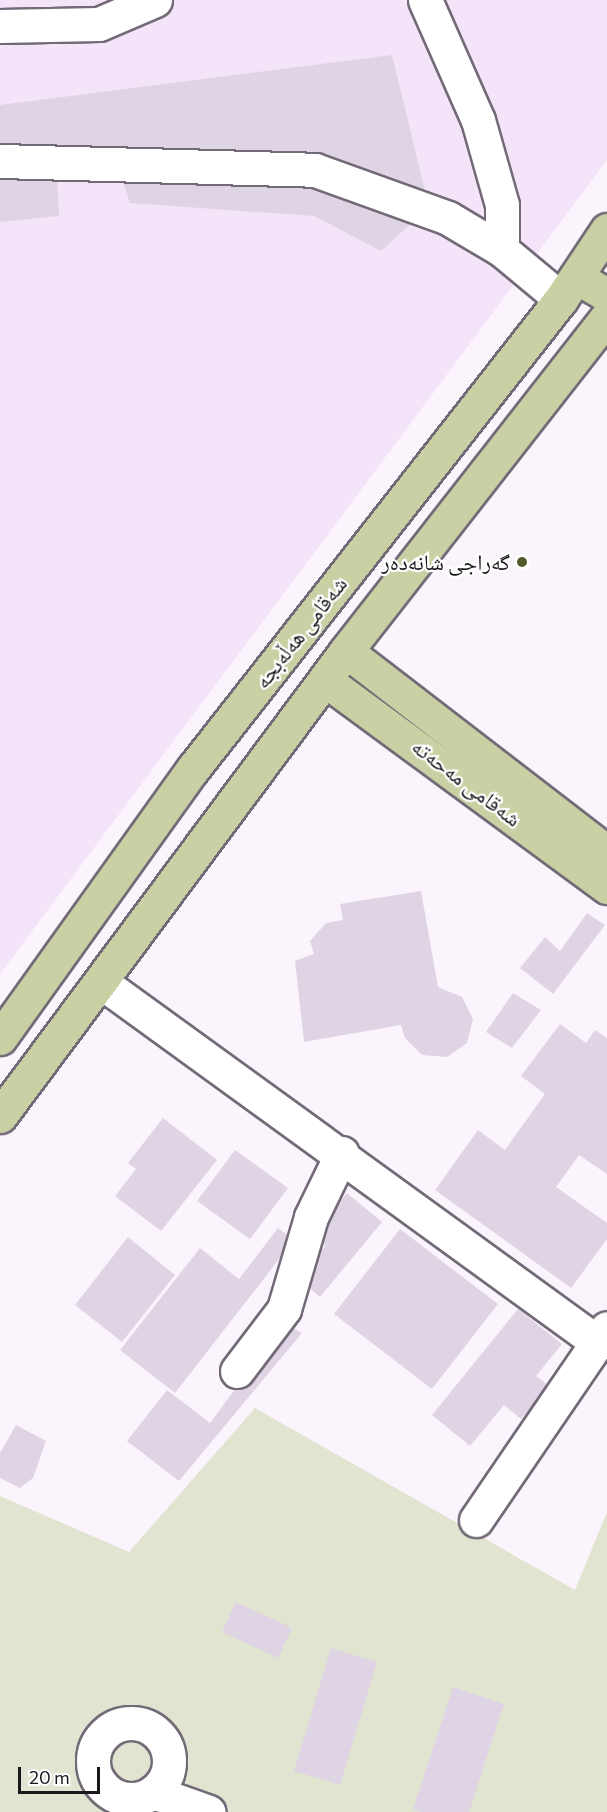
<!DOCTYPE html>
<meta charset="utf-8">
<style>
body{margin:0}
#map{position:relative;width:607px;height:1812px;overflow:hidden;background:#fbf4fd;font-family:Commissioner,"Noto Naskh Arabic",sans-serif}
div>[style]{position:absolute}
.built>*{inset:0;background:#f4e4fa}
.green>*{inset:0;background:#e0e4d0}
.building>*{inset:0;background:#dfd4e3}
.roads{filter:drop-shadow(2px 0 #736a77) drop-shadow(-2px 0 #736a77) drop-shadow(0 2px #736a77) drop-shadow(0 -2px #736a77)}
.minor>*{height:33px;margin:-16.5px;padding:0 16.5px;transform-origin:16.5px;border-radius:16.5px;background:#fff}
.minor>.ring{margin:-16.5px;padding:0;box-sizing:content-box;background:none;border:33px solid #fff;border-radius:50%}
.major>*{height:33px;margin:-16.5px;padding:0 16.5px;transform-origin:16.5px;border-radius:16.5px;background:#c8d0a4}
.dots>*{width:16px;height:16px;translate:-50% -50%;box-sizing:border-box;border:3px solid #fff;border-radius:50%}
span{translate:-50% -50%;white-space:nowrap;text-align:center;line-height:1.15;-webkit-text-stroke:4.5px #fff;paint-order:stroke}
.poi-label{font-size:22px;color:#1b171d}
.right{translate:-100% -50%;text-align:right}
.street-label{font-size:22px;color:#1b171d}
.scale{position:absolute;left:18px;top:1767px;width:82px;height:27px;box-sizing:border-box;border:3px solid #1b171d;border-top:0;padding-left:8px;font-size:18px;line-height:21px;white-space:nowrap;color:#1b171d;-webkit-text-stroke:4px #fff;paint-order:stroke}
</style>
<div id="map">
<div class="built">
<i style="clip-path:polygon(0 0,607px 0,607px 160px,0 974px)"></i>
</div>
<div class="green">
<i style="clip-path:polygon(255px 1408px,575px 1590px,607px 1512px,607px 1812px,0 1812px,0 1496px,129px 1552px)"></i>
</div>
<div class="building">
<i style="clip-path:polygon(392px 55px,429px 207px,381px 251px,314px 216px,130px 203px,121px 175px,57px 174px,59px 216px,0 222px,0 105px)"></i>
<i style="clip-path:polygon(421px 891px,438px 987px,462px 997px,473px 1019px,467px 1043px,447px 1057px,422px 1055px,405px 1038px,401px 1025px,304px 1042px,295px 961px,314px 954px,310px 941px,326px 923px,343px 920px,340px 904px)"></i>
<i style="clip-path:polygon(587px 913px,605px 925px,553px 994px,520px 968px,545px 937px,560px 951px)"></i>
<i style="clip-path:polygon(513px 993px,541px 1010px,512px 1048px,486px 1032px)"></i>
<i style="clip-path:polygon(560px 1024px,586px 1043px,595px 1030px,607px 1038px,607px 1174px,579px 1155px,556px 1187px,607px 1223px,607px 1239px,571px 1288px,435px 1190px,478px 1130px,505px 1150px,545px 1094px,521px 1076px)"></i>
<i style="clip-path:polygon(163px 1118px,217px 1160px,161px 1231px,115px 1196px,136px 1169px,128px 1163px)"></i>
<i style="clip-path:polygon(235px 1150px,288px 1188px,250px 1239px,197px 1201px)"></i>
<i style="clip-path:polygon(347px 1193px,382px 1222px,320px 1297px,298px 1278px,325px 1246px,312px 1235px)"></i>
<i style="clip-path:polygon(278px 1228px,294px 1240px,175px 1393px,120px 1350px,200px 1248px,239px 1279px)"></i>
<i style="clip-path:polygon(400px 1229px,498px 1304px,432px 1389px,334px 1314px)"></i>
<i style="clip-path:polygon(128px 1237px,175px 1275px,122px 1342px,75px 1305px)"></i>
<i style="clip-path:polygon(518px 1309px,562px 1344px,536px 1376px,549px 1386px,521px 1419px,504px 1405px,470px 1446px,432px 1415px)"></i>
<i style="clip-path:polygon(284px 1323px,302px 1333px,179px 1481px,127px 1441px,167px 1390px,210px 1423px)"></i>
<i style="clip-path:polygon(16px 1425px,46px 1441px,33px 1478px,20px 1488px,0 1478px,0 1453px)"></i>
<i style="clip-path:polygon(236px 1602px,292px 1628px,278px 1658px,222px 1632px)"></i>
<i style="clip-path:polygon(331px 1648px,377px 1662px,340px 1785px,294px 1771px)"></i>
<i style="clip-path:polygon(453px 1687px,504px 1704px,469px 1812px,421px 1812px,413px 1809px)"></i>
</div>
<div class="roads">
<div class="minor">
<i style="left:425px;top:0;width:131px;rotate:66.2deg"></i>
<i style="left:478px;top:120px;width:88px;rotate:74.2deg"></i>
<i style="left:502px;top:205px;width:45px;rotate:90deg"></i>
<i style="left:0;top:26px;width:99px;rotate:-1.2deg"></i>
<i style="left:99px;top:24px;width:61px;rotate:-23.2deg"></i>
<i style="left:0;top:161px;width:315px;rotate:1.6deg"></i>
<i style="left:315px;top:170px;width:141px;rotate:19.8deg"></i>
<i style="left:448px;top:218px;width:63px;rotate:30.7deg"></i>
<i style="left:502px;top:250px;width:77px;rotate:39.7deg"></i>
<i style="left:101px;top:982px;width:613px;rotate:35.97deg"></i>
<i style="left:237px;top:1371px;width:78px;rotate:-52.8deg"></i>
<i style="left:284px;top:1309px;width:96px;rotate:-73.6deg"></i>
<i style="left:311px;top:1217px;width:71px;rotate:-64.2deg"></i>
<i style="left:476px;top:1520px;width:232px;rotate:-55.7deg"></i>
<i class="ring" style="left:93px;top:1723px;width:43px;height:43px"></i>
<i style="left:153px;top:1792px;width:59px;rotate:19.7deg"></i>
</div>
<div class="major">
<i style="left:576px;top:277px;width:36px;rotate:30deg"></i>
<i style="left:346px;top:651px;width:329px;rotate:37.6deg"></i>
<i style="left:325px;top:680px;width:350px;rotate:36.3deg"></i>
<i style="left:0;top:1038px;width:330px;rotate:-54.4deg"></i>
<i style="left:192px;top:770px;width:598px;rotate:-51.92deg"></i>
<i style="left:561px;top:299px;width:83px;rotate:-56.3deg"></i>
<i style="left:0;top:1116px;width:580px;rotate:-53.35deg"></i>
<i style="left:346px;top:651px;width:424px;rotate:-52deg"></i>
</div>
</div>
<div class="dots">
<i style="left:522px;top:562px;background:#535b2a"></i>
</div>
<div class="poi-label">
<span class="right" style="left:510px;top:562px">گەراجی شانەدەر</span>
</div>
<div class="street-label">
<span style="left:300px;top:632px;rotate:-52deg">شەقامی هەڵەبجە</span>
<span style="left:467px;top:782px;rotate:37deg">شەقامی مەحەتە</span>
</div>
<div class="scale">20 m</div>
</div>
